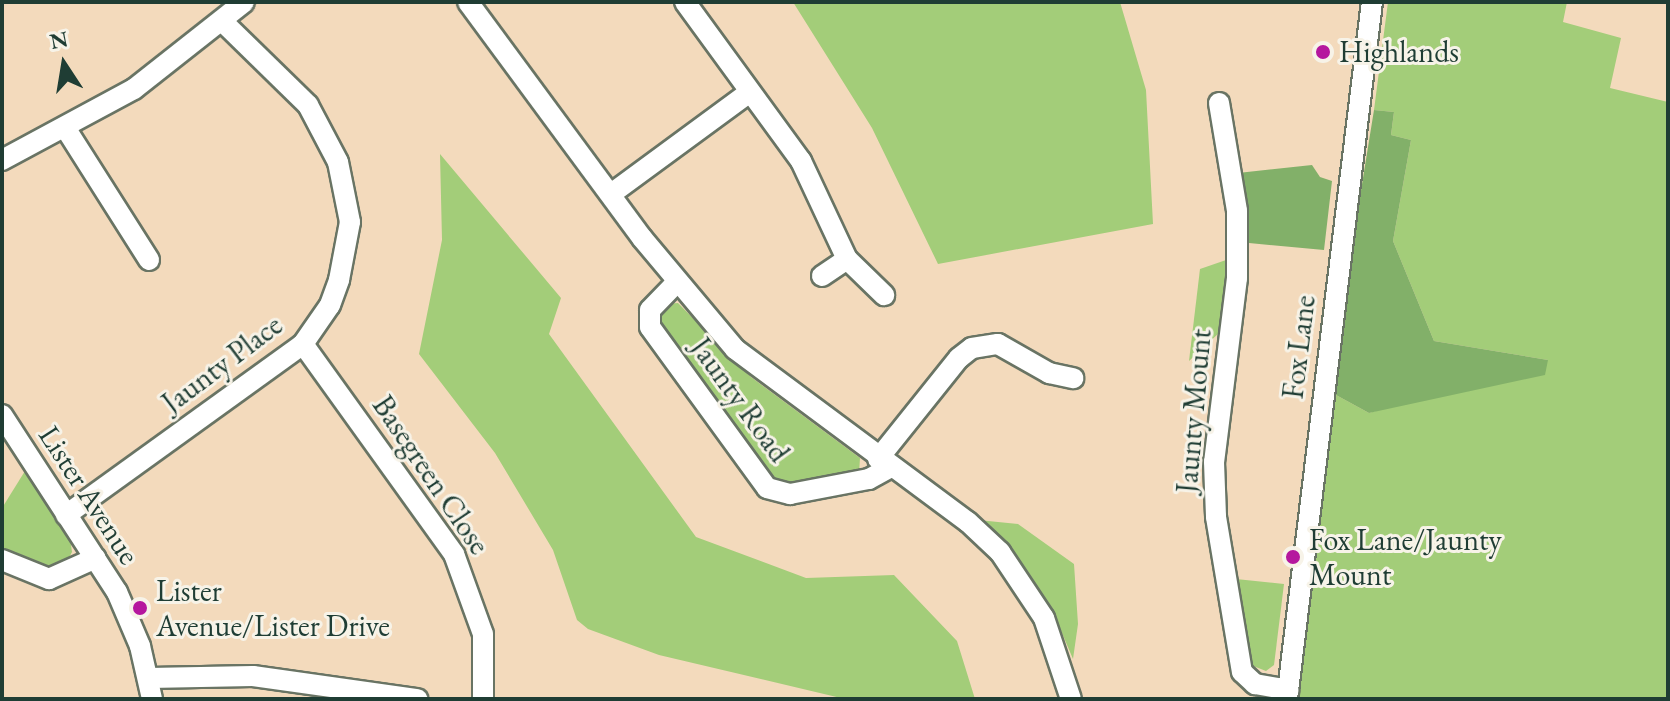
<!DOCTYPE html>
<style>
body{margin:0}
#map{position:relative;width:1670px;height:701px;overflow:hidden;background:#f3dabc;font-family:"EB Garamond",serif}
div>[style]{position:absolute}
.green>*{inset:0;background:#a3cd79}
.forest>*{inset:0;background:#82b069}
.roads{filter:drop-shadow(2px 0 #697464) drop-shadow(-2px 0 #697464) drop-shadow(0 2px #697464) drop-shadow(0 -2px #697464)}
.minor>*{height:20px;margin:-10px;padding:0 10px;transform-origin:10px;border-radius:10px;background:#fff}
.dots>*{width:22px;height:22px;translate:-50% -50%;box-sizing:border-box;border:4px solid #f7f3e8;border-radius:50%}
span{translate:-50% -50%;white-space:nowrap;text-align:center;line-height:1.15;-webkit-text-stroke:6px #f7f3e8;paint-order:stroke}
.poi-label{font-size:30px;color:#1f3d34}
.left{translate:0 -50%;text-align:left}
.street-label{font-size:30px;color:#1f3d34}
.frame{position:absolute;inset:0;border:4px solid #1f3d34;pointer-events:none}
.north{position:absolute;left:24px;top:24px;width:80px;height:80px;-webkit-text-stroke:6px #f7f3e8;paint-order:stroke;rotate:348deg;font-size:22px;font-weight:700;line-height:32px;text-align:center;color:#1f3d34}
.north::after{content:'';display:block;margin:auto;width:28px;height:36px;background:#1f3d34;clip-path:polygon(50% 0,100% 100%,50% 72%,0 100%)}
</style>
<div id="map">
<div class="green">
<i style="clip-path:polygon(793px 2px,1120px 2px,1146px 90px,1153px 224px,938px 264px,872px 128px)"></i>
<i style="clip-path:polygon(1388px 2px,1567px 2px,1563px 22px,1621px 38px,1610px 88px,1668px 102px,1668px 699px,1296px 699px,1336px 395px,1369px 413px,1548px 360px,1434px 341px,1393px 241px,1411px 140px,1391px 135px,1394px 112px,1374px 110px)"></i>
<i style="clip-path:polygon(440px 154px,561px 298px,549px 334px,696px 537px,806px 578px,894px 575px,957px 641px,975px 699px,845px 699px,659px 655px,588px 629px,577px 620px,553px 550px,495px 453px,419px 354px,442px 240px)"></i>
<i style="clip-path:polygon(1229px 259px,1220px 332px,1189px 361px,1200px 269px)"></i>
<i style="clip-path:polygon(678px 303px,751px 377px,860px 458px,859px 474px,783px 485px,771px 481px,663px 334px,655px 317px,666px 304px)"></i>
<i style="clip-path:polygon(25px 471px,70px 538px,72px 552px,65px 565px,54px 571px,2px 552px,2px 508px)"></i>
<i style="clip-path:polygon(978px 520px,1018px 524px,1074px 564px,1078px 624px,1073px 659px,1053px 612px,1022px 566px)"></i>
<i style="clip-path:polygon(1236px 579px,1284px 584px,1274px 665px,1266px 671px,1248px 664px)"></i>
</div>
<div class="forest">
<i style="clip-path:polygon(1374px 110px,1394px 112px,1391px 135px,1411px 140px,1393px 241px,1434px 341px,1548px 360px,1545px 375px,1369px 413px,1336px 395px,1351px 252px)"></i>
<i style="clip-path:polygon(1312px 165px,1320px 177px,1332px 181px,1324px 250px,1249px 243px,1238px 173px)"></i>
</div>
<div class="roads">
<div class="minor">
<i style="left:468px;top:2px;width:293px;rotate:53.6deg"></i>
<i style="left:642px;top:238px;width:145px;rotate:50deg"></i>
<i style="left:735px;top:349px;width:290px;rotate:36.6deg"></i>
<i style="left:968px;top:522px;width:44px;rotate:43.2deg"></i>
<i style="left:1000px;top:552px;width:79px;rotate:56.3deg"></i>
<i style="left:1044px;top:618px;width:85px;rotate:71.6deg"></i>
<i style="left:685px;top:2px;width:197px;rotate:53.9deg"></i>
<i style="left:801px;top:161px;width:108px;rotate:64.9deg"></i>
<i style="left:847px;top:259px;width:52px;rotate:44.2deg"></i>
<i style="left:1219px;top:103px;width:109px;rotate:80.5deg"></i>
<i style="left:1237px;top:211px;width:67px;rotate:90deg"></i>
<i style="left:1237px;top:278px;width:185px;rotate:97.1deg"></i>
<i style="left:1214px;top:462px;width:55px;rotate:87.9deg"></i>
<i style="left:1216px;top:517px;width:157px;rotate:80.5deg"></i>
<i style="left:1242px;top:672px;width:18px;rotate:43deg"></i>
<i style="left:1255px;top:684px;width:34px;rotate:10deg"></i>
<i style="left:66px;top:129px;width:155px;rotate:57.6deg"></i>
<i style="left:2px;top:160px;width:150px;rotate:-28.3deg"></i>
<i style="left:134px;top:89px;width:140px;rotate:-38.3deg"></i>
<i style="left:611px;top:194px;width:172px;rotate:-36.3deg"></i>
<i style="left:822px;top:276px;width:30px;rotate:-34deg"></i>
<i style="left:677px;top:282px;width:39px;rotate:134deg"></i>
<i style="left:650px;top:310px;width:17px;rotate:90deg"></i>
<i style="left:650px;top:327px;width:199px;rotate:54deg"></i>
<i style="left:767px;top:488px;width:24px;rotate:15deg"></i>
<i style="left:790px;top:494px;width:80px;rotate:-10.8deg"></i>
<i style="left:869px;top:479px;width:25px;rotate:-29deg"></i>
<i style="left:303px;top:344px;width:259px;rotate:54.3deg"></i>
<i style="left:454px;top:554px;width:85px;rotate:70.1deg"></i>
<i style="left:483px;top:634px;width:65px;rotate:90deg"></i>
<i style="left:2px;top:415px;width:211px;rotate:57deg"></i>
<i style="left:117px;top:592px;width:59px;rotate:66.9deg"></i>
<i style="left:140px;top:646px;width:54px;rotate:77.2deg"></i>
<i style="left:878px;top:459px;width:129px;rotate:-51.3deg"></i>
<i style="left:959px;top:358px;width:16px;rotate:-38deg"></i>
<i style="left:972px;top:348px;width:26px;rotate:-9deg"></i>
<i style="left:998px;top:344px;width:59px;rotate:29.6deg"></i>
<i style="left:1049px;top:373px;width:25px;rotate:12deg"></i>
<i style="left:66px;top:515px;width:292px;rotate:-35.8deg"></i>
<i style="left:303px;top:344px;width:47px;rotate:-55.3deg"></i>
<i style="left:330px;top:305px;width:27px;rotate:-70deg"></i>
<i style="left:339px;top:280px;width:59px;rotate:-79.3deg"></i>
<i style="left:350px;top:222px;width:61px;rotate:-101.3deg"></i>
<i style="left:338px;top:162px;width:64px;rotate:-117.8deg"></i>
<i style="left:308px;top:105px;width:120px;rotate:-135.7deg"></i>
<i style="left:2px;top:560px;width:51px;rotate:22deg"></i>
<i style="left:49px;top:579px;width:51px;rotate:-24.1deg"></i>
<i style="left:149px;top:678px;width:104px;rotate:-1.1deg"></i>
<i style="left:253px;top:676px;width:166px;rotate:8deg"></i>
<i style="left:1287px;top:699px;width:702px;rotate:-83.05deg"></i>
</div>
</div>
<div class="dots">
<i style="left:1323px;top:52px;background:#b5179e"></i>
<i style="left:1293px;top:557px;background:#b5179e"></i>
<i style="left:140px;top:608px;background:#b5179e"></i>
</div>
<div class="poi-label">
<span class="left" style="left:1339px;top:52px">Highlands</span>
<span class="left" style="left:1309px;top:557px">Fox Lane/Jaunty<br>Mount</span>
<span class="left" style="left:156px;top:608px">Lister<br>Avenue/Lister Drive</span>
</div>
<div class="street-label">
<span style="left:1299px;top:347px;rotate:-83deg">Fox Lane</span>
<span style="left:222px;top:364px;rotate:-37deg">Jaunty Place</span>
<span style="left:740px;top:400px;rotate:54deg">Jaunty Road</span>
<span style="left:1194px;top:411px;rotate:-85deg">Jaunty Mount</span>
<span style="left:431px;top:475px;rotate:56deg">Basegreen Close</span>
<span style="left:89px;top:495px;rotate:57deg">Lister Avenue</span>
</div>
<div class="frame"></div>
<div class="north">N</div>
</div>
